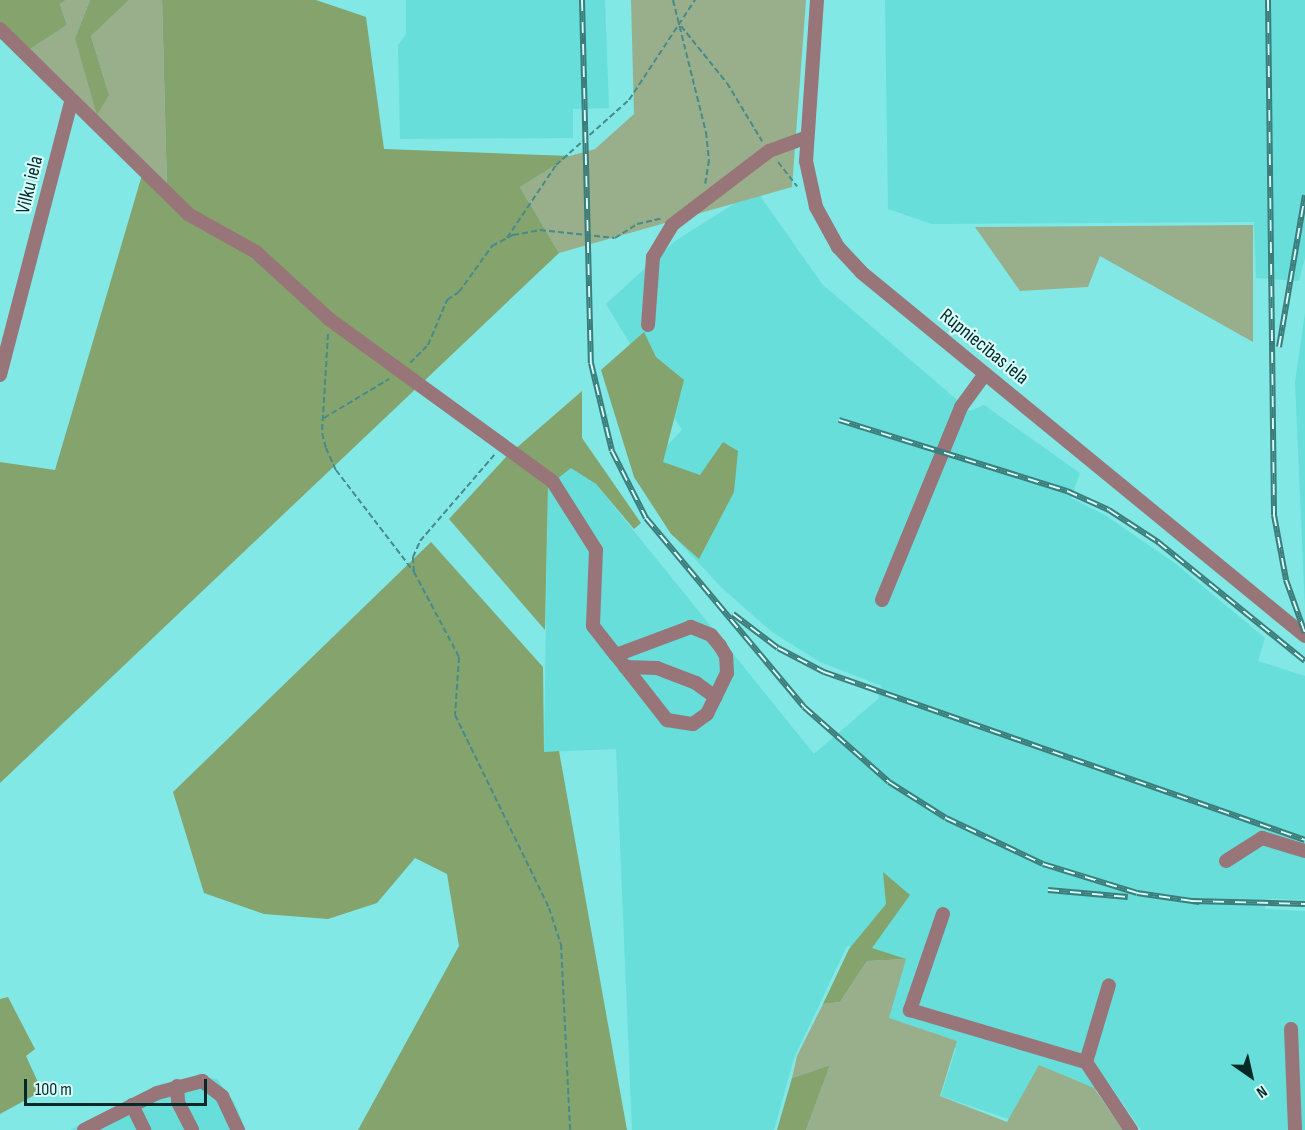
<!DOCTYPE html>
<meta charset="utf-8">
<style>
body{margin:0}
#map{position:relative;width:1305px;height:1130px;overflow:hidden;background:#81e8e5;font-family:"Sofia Sans Condensed",sans-serif}
div>[style]{position:absolute}
.built>*{inset:0;background:#67deda}
.green>*{inset:0;background:#99ae8b}
.forest>*{inset:0;background:#84a36d}
.path>*{height:2px;margin-top:-1px;transform-origin:0;background:repeating-linear-gradient(90deg,#458b89 0 6px,transparent 0 9px)}
.minor>*{height:14px;margin:-7px;padding:0 7px;transform-origin:7px;border-radius:7px;background:#977578}
.rail>*{height:6px;margin-top:-3px;transform-origin:0;background:repeating-linear-gradient(90deg,#d8fefc 0 11px,#3c7d7b 0 22px);box-sizing:border-box;border-block:2px solid #3c7d7b}
span{translate:-50% -50%;white-space:nowrap;text-align:center;line-height:1.15;-webkit-text-stroke:4.5px #d8fefc;paint-order:stroke}
.street-label{font-size:20px;color:#062928}
.north{position:absolute;left:1221px;top:1046px;width:60px;height:60px;-webkit-text-stroke:4px #d8fefc;paint-order:stroke;rotate:146deg;font-size:16px;font-weight:700;line-height:24px;text-align:center;color:#062928}
.north::after{content:'';display:block;margin:auto;width:21px;height:27px;background:#062928;clip-path:polygon(50% 0,100% 100%,50% 72%,0 100%)}
.scale{position:absolute;left:24px;top:1079px;width:183px;height:27px;box-sizing:border-box;border:3px solid #062928;border-top:0;padding-left:8px;font-size:18px;line-height:21px;white-space:nowrap;color:#062928;-webkit-text-stroke:4px #d8fefc;paint-order:stroke}
</style>
<div id="map">
<div class="built">
<i style="clip-path:polygon(406px 0,605px 0,609px 108px,573px 109px,573px 138px,400px 139px,398px 45px,406px 34px)"></i>
<i style="clip-path:polygon(885px 0,1305px 0,1305px 258px,1299px 281px,1256px 278px,1254px 222px,932px 224px,888px 209px)"></i>
<i style="clip-path:polygon(756px 190px,822px 284px,970px 411px,984px 405px,1080px 473px,1071px 498px,1105px 515px,1176px 564px,1265px 638px,1258px 661px,1305px 676px,1305px 900px,1267px 899px,1265px 909px,1305px 911px,1305px 1130px,1141px 1130px,1108px 1082px,1041px 1130px,941px 1096px,956px 1048px,878px 1025px,899px 959px,847px 946px,794px 1058px,774px 1130px,632px 1130px,616px 749px,544px 752px,548px 486px,570px 467px,596px 484px,814px 754px,878px 699px,882px 686px,820px 662px,772px 632px,722px 588px,678px 541px,639px 475px,682px 430px,606px 304px,675px 241px)"></i>
<i style="clip-path:polygon(1305px 313px,1305px 607px,1295px 382px)"></i>
<i style="clip-path:polygon(195px 1076px,217px 1079px,234px 1102px,246px 1130px,70px 1130px,161px 1084px)"></i>
</div>
<div class="green">
<i style="clip-path:polygon(66px 0,90px 0,75px 38px,109px 95px,91px 36px,129px 0,162px 0,167px 190px,29px 50px,67px 25px,60px 4px)"></i>
<i style="clip-path:polygon(631px 0,806px 0,792px 187px,559px 253px,520px 187px,570px 156px,595px 149px,634px 114px)"></i>
<i style="clip-path:polygon(1253px 225px,1253px 342px,1100px 256px,1088px 287px,1020px 291px,975px 227px)"></i>
<i style="clip-path:polygon(906px 959px,889px 1018px,957px 1041px,940px 1096px,1007px 1122px,1039px 1065px,1094px 1088px,1123px 1130px,806px 1130px,830px 1065px,792px 1078px,797px 1056px,823px 1004px,840px 1002px,867px 961px)"></i>
</div>
<div class="forest">
<i style="clip-path:polygon(0 0,66px 0,60px 4px,67px 25px,29px 50px,0 24px)"></i>
<i style="clip-path:polygon(90px 0,129px 0,91px 36px,109px 95px,97px 115px,75px 38px)"></i>
<i style="clip-path:polygon(162px 0,316px 0,366px 17px,384px 149px,570px 156px,520px 187px,559px 253px,0 783px,0 462px,55px 470px,142px 175px,167px 189px)"></i>
<i style="clip-path:polygon(644px 332px,656px 357px,684px 380px,663px 462px,700px 475px,723px 442px,738px 451px,734px 492px,699px 559px,671px 534px,634px 477px,601px 370px)"></i>
<i style="clip-path:polygon(582px 391px,582px 438px,641px 523px,634px 529px,596px 484px,571px 468px,548px 486px,545px 630px,449px 519px,506px 457px)"></i>
<i style="clip-path:polygon(431px 542px,543px 667px,544px 752px,559px 751px,627px 1130px,358px 1130px,459px 946px,447px 874px,415px 858px,377px 903px,328px 919px,264px 914px,204px 893px,173px 792px)"></i>
<i style="clip-path:polygon(883px 872px,910px 895px,872px 948px,906px 959px,867px 961px,840px 1002px,823px 1004px,849px 949px,886px 904px)"></i>
<i style="clip-path:polygon(8px 997px,35px 1049px,26px 1056px,42px 1091px,0 1114px,0 999px)"></i>
<i style="clip-path:polygon(830px 1065px,806px 1130px,777px 1130px,792px 1078px)"></i>
</div>
<div class="path">
<i style="left:673px;top:0;width:136px;rotate:76deg"></i>
<i style="left:706px;top:132px;width:28px;rotate:84deg"></i>
<i style="left:709px;top:160px;width:24px;rotate:99deg"></i>
<i style="left:681px;top:26px;width:73px;rotate:51.1deg"></i>
<i style="left:727px;top:83px;width:68px;rotate:58.9deg"></i>
<i style="left:778px;top:162px;width:31px;rotate:52deg"></i>
<i style="left:507px;top:238px;width:88px;rotate:-56.1deg"></i>
<i style="left:556px;top:165px;width:98px;rotate:-41.7deg"></i>
<i style="left:629px;top:100px;width:120px;rotate:-56.6deg"></i>
<i style="left:328px;top:334px;width:99px;rotate:93.5deg"></i>
<i style="left:322px;top:433px;width:16px;rotate:75deg"></i>
<i style="left:326px;top:448px;width:24px;rotate:66deg"></i>
<i style="left:336px;top:470px;width:128px;rotate:52.6deg"></i>
<i style="left:414px;top:572px;width:96px;rotate:62.1deg"></i>
<i style="left:459px;top:657px;width:58px;rotate:93.9deg"></i>
<i style="left:455px;top:715px;width:215px;rotate:64deg"></i>
<i style="left:549px;top:908px;width:38px;rotate:72deg"></i>
<i style="left:561px;top:944px;width:186px;rotate:87.2deg"></i>
<i style="left:410px;top:363px;width:25px;rotate:-45deg"></i>
<i style="left:428px;top:345px;width:49px;rotate:-67.1deg"></i>
<i style="left:447px;top:300px;width:14px;rotate:-34deg"></i>
<i style="left:459px;top:292px;width:57px;rotate:-54.3deg"></i>
<i style="left:492px;top:246px;width:24px;rotate:-28deg"></i>
<i style="left:513px;top:235px;width:27px;rotate:-10deg"></i>
<i style="left:540px;top:230px;width:75px;rotate:6.1deg"></i>
<i style="left:615px;top:238px;width:26px;rotate:-32deg"></i>
<i style="left:637px;top:224px;width:26px;rotate:-13deg"></i>
<i style="left:324px;top:418px;width:76px;rotate:-31deg"></i>
<i style="left:414px;top:572px;width:15px;rotate:-94deg"></i>
<i style="left:413px;top:557px;width:17px;rotate:-66deg"></i>
<i style="left:420px;top:541px;width:115px;rotate:-49.2deg"></i>
</div>
<div class="minor">
<i style="left:817px;top:0;width:161px;rotate:93.9deg"></i>
<i style="left:806px;top:161px;width:47px;rotate:77.7deg"></i>
<i style="left:816px;top:207px;width:46px;rotate:61.2deg"></i>
<i style="left:838px;top:247px;width:34px;rotate:47deg"></i>
<i style="left:861px;top:272px;width:574px;rotate:39.35deg"></i>
<i style="left:0;top:29px;width:264px;rotate:44.5deg"></i>
<i style="left:188px;top:214px;width:78px;rotate:29.2deg"></i>
<i style="left:256px;top:252px;width:99px;rotate:42.5deg"></i>
<i style="left:329px;top:319px;width:277px;rotate:36deg"></i>
<i style="left:553px;top:482px;width:80px;rotate:57.7deg"></i>
<i style="left:596px;top:550px;width:76px;rotate:92.3deg"></i>
<i style="left:593px;top:626px;width:37px;rotate:52deg"></i>
<i style="left:616px;top:655px;width:83px;rotate:51.9deg"></i>
<i style="left:667px;top:720px;width:26px;rotate:9deg"></i>
<i style="left:693px;top:724px;width:17px;rotate:-36deg"></i>
<i style="left:707px;top:714px;width:46px;rotate:-64deg"></i>
<i style="left:727px;top:673px;width:17px;rotate:-93deg"></i>
<i style="left:726px;top:656px;width:12px;rotate:-121deg"></i>
<i style="left:720px;top:646px;width:14px;rotate:-129deg"></i>
<i style="left:711px;top:635px;width:22px;rotate:-158deg"></i>
<i style="left:691px;top:627px;width:80px;rotate:159.5deg"></i>
<i style="left:648px;top:325px;width:68px;rotate:-85.8deg"></i>
<i style="left:653px;top:257px;width:37px;rotate:-59deg"></i>
<i style="left:672px;top:225px;width:122px;rotate:-37.3deg"></i>
<i style="left:769px;top:151px;width:38px;rotate:-20deg"></i>
<i style="left:0;top:375px;width:282px;rotate:-75.4deg"></i>
<i style="left:882px;top:600px;width:209px;rotate:-67.7deg"></i>
<i style="left:961px;top:407px;width:41px;rotate:-54deg"></i>
<i style="left:625px;top:667px;width:32px;rotate:2deg"></i>
<i style="left:657px;top:668px;width:42px;rotate:21deg"></i>
<i style="left:696px;top:683px;width:24px;rotate:36deg"></i>
<i style="left:1226px;top:861px;width:43px;rotate:-32.6deg"></i>
<i style="left:1262px;top:838px;width:45px;rotate:16.8deg"></i>
<i style="left:943px;top:914px;width:102px;rotate:109deg"></i>
<i style="left:910px;top:1010px;width:184px;rotate:16.5deg"></i>
<i style="left:1086px;top:1062px;width:82px;rotate:56.5deg"></i>
<i style="left:1291px;top:1029px;width:101px;rotate:87.7deg"></i>
<i style="left:1086px;top:1062px;width:80px;rotate:-73.4deg"></i>
<i style="left:177px;top:1086px;width:16px;rotate:86deg"></i>
<i style="left:178px;top:1102px;width:31px;rotate:63deg"></i>
<i style="left:132px;top:1105px;width:28px;rotate:64deg"></i>
<i style="left:84px;top:1130px;width:82px;rotate:-26.9deg"></i>
<i style="left:157px;top:1093px;width:47px;rotate:-14.9deg"></i>
<i style="left:202px;top:1081px;width:25px;rotate:37deg"></i>
<i style="left:222px;top:1096px;width:38px;rotate:65deg"></i>
</div>
<div class="rail">
<i style="left:582px;top:0;width:363px;rotate:88.6deg"></i>
<i style="left:591px;top:363px;width:90px;rotate:76.6deg"></i>
<i style="left:612px;top:451px;width:75px;rotate:63.1deg"></i>
<i style="left:646px;top:518px;width:246px;rotate:50.1deg"></i>
<i style="left:804px;top:707px;width:113px;rotate:41.4deg"></i>
<i style="left:889px;top:782px;width:67px;rotate:32.3deg"></i>
<i style="left:946px;top:818px;width:107px;rotate:25.4deg"></i>
<i style="left:1043px;top:864px;width:98px;rotate:17.1deg"></i>
<i style="left:1137px;top:893px;width:63px;rotate:8.3deg"></i>
<i style="left:1268px;top:0;width:515px;rotate:89.33deg"></i>
<i style="left:1274px;top:515px;width:66px;rotate:79.5deg"></i>
<i style="left:1286px;top:580px;width:56px;rotate:70.3deg"></i>
<i style="left:1279px;top:347px;width:154px;rotate:-80.3deg"></i>
<i style="left:839px;top:420px;width:239px;rotate:17.3deg"></i>
<i style="left:1067px;top:491px;width:46px;rotate:24.3deg"></i>
<i style="left:1109px;top:510px;width:59px;rotate:33.1deg"></i>
<i style="left:1158px;top:542px;width:189px;rotate:39deg"></i>
<i style="left:733px;top:614px;width:56px;rotate:37.1deg"></i>
<i style="left:778px;top:648px;width:52px;rotate:27.6deg"></i>
<i style="left:824px;top:672px;width:509px;rotate:19.25deg"></i>
<i style="left:1048px;top:890px;width:80px;rotate:5deg"></i>
<i style="left:1191px;top:901px;width:114px;rotate:1.5deg"></i>
</div>
<div class="street-label">
<span style="left:30px;top:185px;rotate:-76deg">Vilku iela</span>
<span style="left:984px;top:347px;rotate:39deg">Rūpniecības iela</span>
</div>
<div class="north">N</div>
<div class="scale">100 m</div>
</div>
